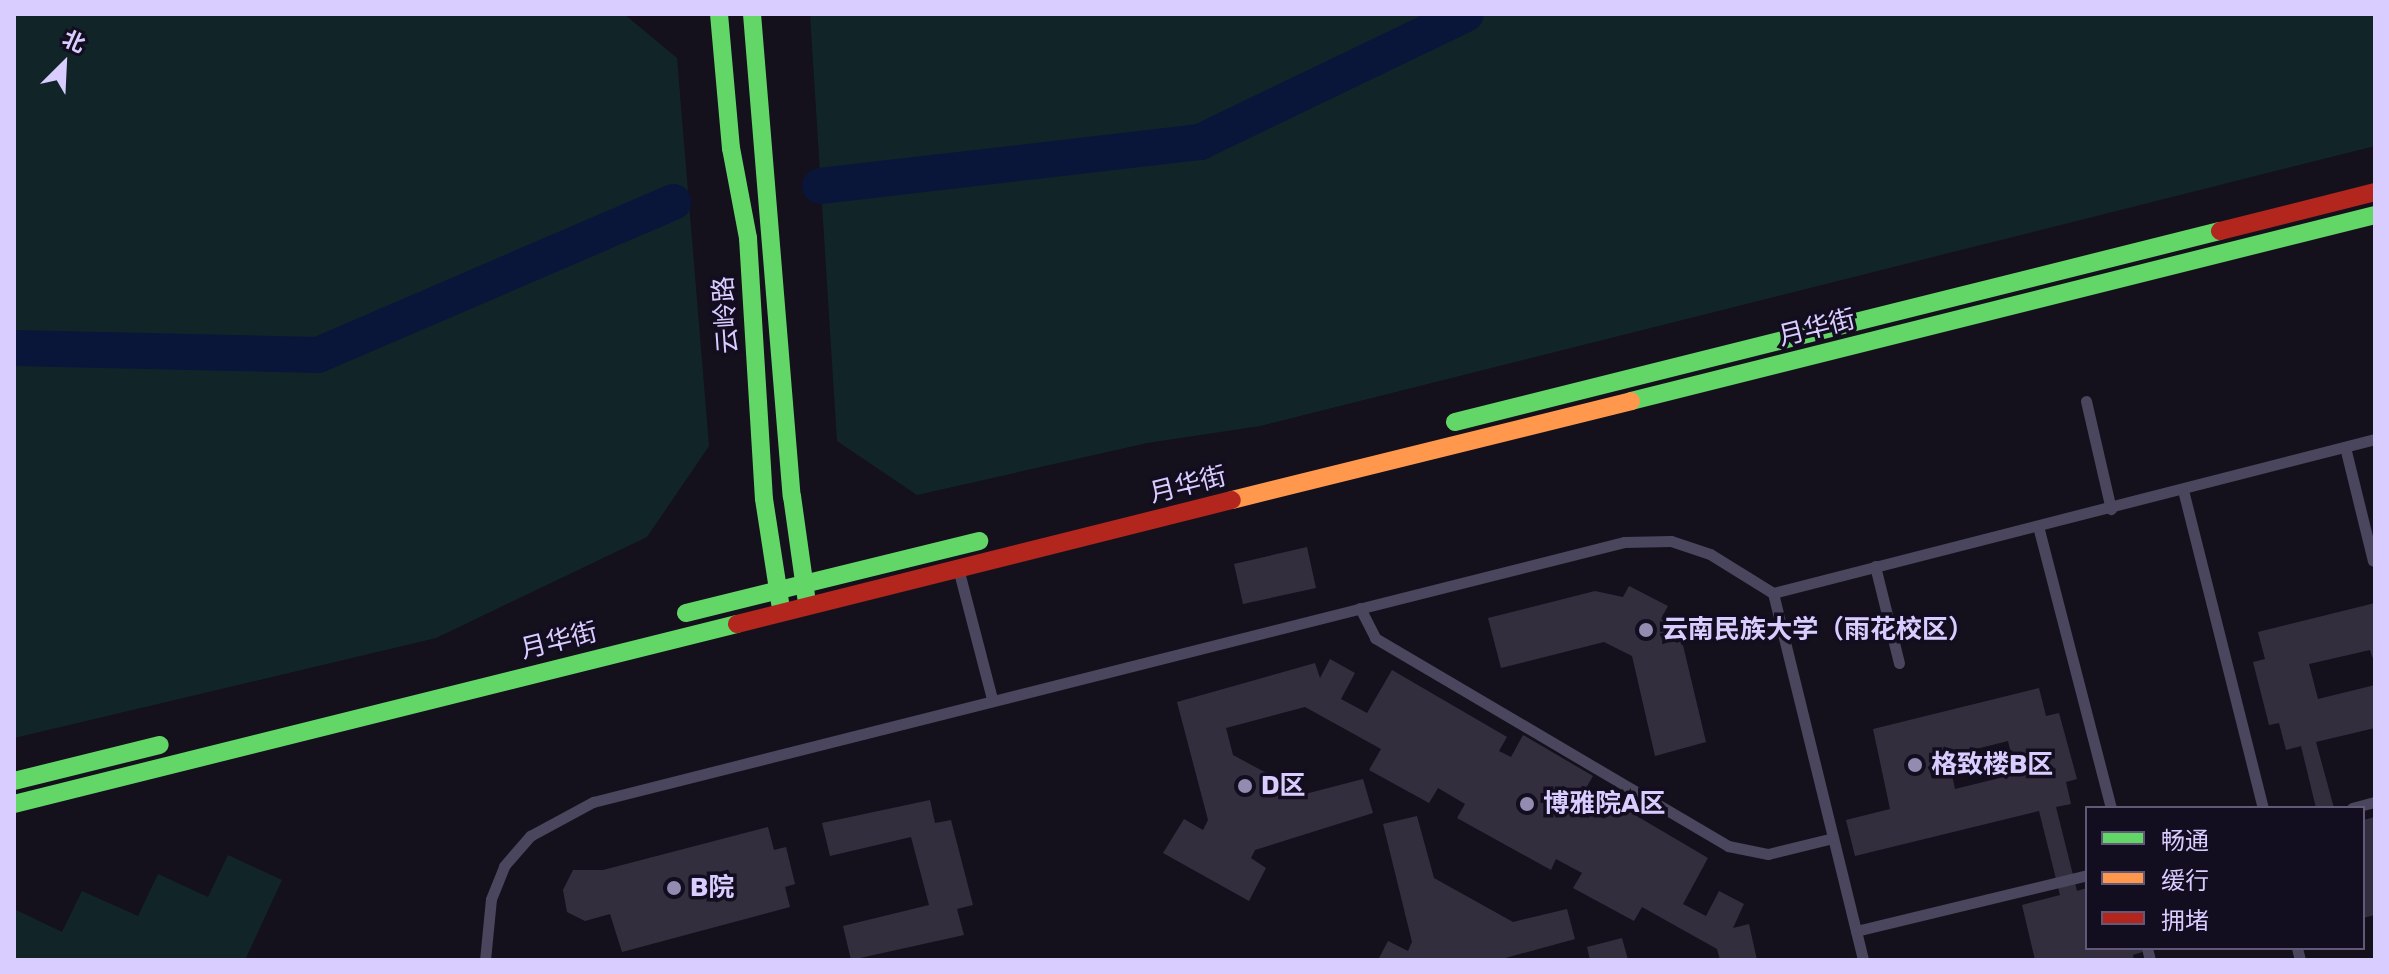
<!DOCTYPE html>
<meta charset="utf-8">
<style>
body{margin:0}
#map{position:relative;width:2389px;height:974px;overflow:hidden;background:#14111c;font-family:Rubik,"Noto Sans SC",sans-serif}
div>[style]{position:absolute}
.green>*{inset:0;background:#112528}
.river>*{height:36px;margin:-18px;padding:0 18px;transform-origin:18px;border-radius:18px;background:#0a153a}
.building>*{inset:0;background:#332e3e}
.lane>*{height:11px;margin:-5.5px;padding:0 5.5px;transform-origin:5.5px;border-radius:5.5px;background:#4a465d}
.fast>*{height:18px;margin:-9px;padding:0 9px;transform-origin:9px;border-radius:9px;background:#63d668}
.slow>*{height:18px;margin:-9px;padding:0 9px;transform-origin:9px;border-radius:9px;background:#ff974d}
.jam>*{height:18px;margin:-9px;padding:0 9px;transform-origin:9px;border-radius:9px;background:#b3261e}
.dots>*{width:22px;height:22px;translate:-50% -50%;box-sizing:border-box;border:4px solid #130d20;border-radius:50%}
span{translate:-50% -50%;white-space:nowrap;text-align:center;line-height:1.15;-webkit-text-stroke:7px #130d20;paint-order:stroke}
.street-label{font-size:26px;color:#d9ccff}
.poi-label{font-size:26px;color:#d9ccff;font-weight:700}
.left{translate:0 -50%;text-align:left}
.frame{position:absolute;inset:0;border:16px solid #d9ccff;pointer-events:none}
.legend{position:absolute;left:2085px;top:806px;width:280px;height:144px;box-sizing:border-box;background:#130d20;border:2px solid #625979;margin:0;padding:10px 14px;list-style:none;font-size:24px;color:#d9ccff}
.legend li{display:flex;align-items:center;gap:16px;height:40px}
.legend b{width:40px;border:2px solid #625979}
.north{position:absolute;left:24px;top:24px;width:80px;height:80px;-webkit-text-stroke:6px #130d20;paint-order:stroke;rotate:24deg;font-size:22px;font-weight:700;line-height:32px;text-align:center;color:#d9ccff}
.north::after{content:'';display:block;margin:auto;width:28px;height:36px;background:#d9ccff;clip-path:polygon(50% 0,100% 100%,50% 72%,0 100%)}
</style>
<div id="map">
<div class="green">
<i style="clip-path:polygon(14px 14px,624px 14px,677px 58px,709px 446px,647px 537px,436px 638px,14px 738px)"></i>
<i style="clip-path:polygon(810px 14px,2375px 14px,2375px 146px,1260px 426px,1147px 443px,917px 495px,837px 441px)"></i>
<i style="clip-path:polygon(228px 855px,282px 880px,245px 960px,14px 960px,14px 909px,62px 932px,82px 891px,138px 916px,158px 874px,208px 897px)"></i>
</div>
<div class="river">
<i style="left:820px;top:186px;width:383px;rotate:-6.6deg"></i>
<i style="left:1200px;top:142px;width:295px;rotate:-25.7deg"></i>
<i style="left:14px;top:348px;width:304px;rotate:1.3deg"></i>
<i style="left:318px;top:355px;width:387px;rotate:-23.3deg"></i>
</div>
<div class="building">
<i style="clip-path:polygon(1307px 547px,1316px 588px,1243px 604px,1234px 564px)"></i>
<i style="clip-path:polygon(1629px 586px,1668px 606px,1661px 619px,1672px 625px,1676px 643px,1682px 641px,1706px 742px,1655px 756px,1632px 656px,1604px 642px,1501px 668px,1488px 618px,1595px 591px,1623px 597px)"></i>
<i style="clip-path:polygon(2375px 603px,2375px 665px,2370px 650px,2309px 664px,2318px 699px,2375px 685px,2375px 728px,2316px 742px,2334px 808px,2316px 808px,2301px 746px,2286px 750px,2279px 723px,2269px 725px,2253px 662px,2265px 659px,2258px 632px)"></i>
<i style="clip-path:polygon(1330px 659px,1355px 673px,1341px 699px,1367px 713px,1392px 670px,1507px 737px,1499px 751px,1511px 757px,1523px 735px,1593px 776px,1579px 800px,1589px 805px,1596px 792px,1708px 858px,1683px 904px,1706px 916px,1719px 891px,1744px 904px,1733px 928px,1749px 924px,1757px 960px,1720px 960px,1717px 949px,1642px 907px,1634px 921px,1573px 888px,1582px 873px,1556px 859px,1551px 870px,1457px 818px,1465px 804px,1438px 788px,1429px 803px,1369px 770px,1381px 749px,1305px 707px,1226px 728px,1233px 755px,1305px 794px,1363px 779px,1373px 813px,1255px 850px,1251px 858px,1266px 868px,1249px 901px,1163px 853px,1184px 819px,1203px 830px,1208px 820px,1177px 702px,1315px 663px,1320px 678px)"></i>
<i style="clip-path:polygon(evenodd,2039px 688px,2046px 716px,2059px 713px,2077px 779px,2066px 782px,2071px 804px,2056px 807px,2077px 891px,2087px 888px,2087px 948px,2155px 948px,2133px 955px,2134px 960px,2035px 960px,2022px 905px,2060px 895px,2039px 811px,1855px 856px,1846px 820px,1890px 809px,1873px 729px,2039px 688px,2008px 741px,2016px 774px,1955px 789px,1948px 756px,2008px 741px)"></i>
<i style="clip-path:polygon(930px 800px,935px 823px,951px 820px,973px 905px,957px 909px,964px 935px,851px 960px,843px 926px,929px 905px,911px 837px,830px 856px,822px 823px)"></i>
<i style="clip-path:polygon(1417px 816px,1434px 878px,1513px 922px,1567px 909px,1575px 939px,1498px 960px,1378px 960px,1388px 941px,1408px 951px,1412px 942px,1383px 824px)"></i>
<i style="clip-path:polygon(2375px 817px,2375px 915px,2363px 918px,2363px 820px)"></i>
<i style="clip-path:polygon(768px 827px,774px 850px,786px 847px,795px 884px,785px 887px,790px 907px,622px 952px,610px 914px,585px 921px,567px 912px,563px 890px,573px 870px,603px 870px)"></i>
<i style="clip-path:polygon(1622px 938px,1628px 960px,1590px 960px,1587px 947px)"></i>
</div>
<div class="lane">
<i style="left:2086px;top:401px;width:111px;rotate:77deg"></i>
<i style="left:2345px;top:447px;width:117px;rotate:76.2deg"></i>
<i style="left:2183px;top:490px;width:328px;rotate:75.9deg"></i>
<i style="left:2038px;top:526px;width:291px;rotate:75.5deg"></i>
<i style="left:1875px;top:566px;width:100px;rotate:76.1deg"></i>
<i style="left:959px;top:572px;width:131px;rotate:75.4deg"></i>
<i style="left:1773px;top:593px;width:621px;rotate:-14.35deg"></i>
<i style="left:1360px;top:608px;width:34px;rotate:63deg"></i>
<i style="left:1375px;top:638px;width:410px;rotate:30.5deg"></i>
<i style="left:1728px;top:846px;width:41px;rotate:11.3deg"></i>
<i style="left:1768px;top:854px;width:67px;rotate:-13.8deg"></i>
<i style="left:2352px;top:808px;width:24px;rotate:-15deg"></i>
<i style="left:1856px;top:931px;width:238px;rotate:-13.6deg"></i>
<i style="left:2147px;top:948px;width:12px;rotate:76deg"></i>
<i style="left:2297px;top:948px;width:12px;rotate:76deg"></i>
<i style="left:485px;top:960px;width:61px;rotate:-84.4deg"></i>
<i style="left:491px;top:899px;width:35px;rotate:-68deg"></i>
<i style="left:504px;top:866px;width:40px;rotate:-49deg"></i>
<i style="left:530px;top:836px;width:72px;rotate:-28.4deg"></i>
<i style="left:593px;top:802px;width:1063px;rotate:-14.15deg"></i>
<i style="left:1624px;top:542px;width:47px;rotate:-1.2deg"></i>
<i style="left:1671px;top:541px;width:41px;rotate:18.4deg"></i>
<i style="left:1710px;top:554px;width:74px;rotate:31.8deg"></i>
<i style="left:1773px;top:593px;width:378px;rotate:76.2deg"></i>
</div>
<div class="fast">
<i style="left:719px;top:14px;width:135px;rotate:84.9deg"></i>
<i style="left:731px;top:148px;width:92px;rotate:79.3deg"></i>
<i style="left:748px;top:238px;width:261px;rotate:86.5deg"></i>
<i style="left:764px;top:499px;width:111px;rotate:81.2deg"></i>
<i style="left:752px;top:14px;width:484px;rotate:85.3deg"></i>
<i style="left:792px;top:496px;width:108px;rotate:82deg"></i>
<i style="left:1631px;top:401px;width:767px;rotate:-14.04deg"></i>
<i style="left:1455px;top:422px;width:788px;rotate:-14.02deg"></i>
<i style="left:686px;top:613px;width:302px;rotate:-13.8deg"></i>
<i style="left:14px;top:781px;width:150px;rotate:-13.9deg"></i>
<i style="left:14px;top:804px;width:745px;rotate:-13.98deg"></i>
</div>
<div class="slow">
<i style="left:1232px;top:500px;width:411px;rotate:-13.9deg"></i>
</div>
<div class="jam">
<i style="left:2220px;top:231px;width:160px;rotate:-14.1deg"></i>
<i style="left:737px;top:624px;width:510px;rotate:-14.06deg"></i>
</div>
<div class="dots">
<i style="left:1646px;top:630px;background:#948bb0"></i>
<i style="left:1915px;top:765px;background:#948bb0"></i>
<i style="left:1245px;top:786px;background:#948bb0"></i>
<i style="left:1527px;top:804px;background:#948bb0"></i>
<i style="left:674px;top:888px;background:#948bb0"></i>
</div>
<div class="street-label">
<span style="left:726px;top:315px;rotate:-94deg">云岭路</span>
<span style="left:1817px;top:328px;rotate:-14deg">月华街</span>
<span style="left:1188px;top:485px;rotate:-14deg">月华街</span>
<span style="left:559px;top:641px;rotate:-14deg">月华街</span>
</div>
<div class="poi-label">
<span class="left" style="left:1662px;top:630px">云南民族大学（雨花校区）</span>
<span class="left" style="left:1931px;top:765px">格致楼B区</span>
<span class="left" style="left:1261px;top:786px">D区</span>
<span class="left" style="left:1543px;top:804px">博雅院A区</span>
<span class="left" style="left:690px;top:888px">B院</span>
</div>
<div class="frame"></div>
<ul class="legend">
<li><b style="height:10px;background:#63d668"></b>畅通</li>
<li><b style="height:10px;background:#ff974d"></b>缓行</li>
<li><b style="height:10px;background:#b3261e"></b>拥堵</li>
</ul>
<div class="north">北</div>
</div>
